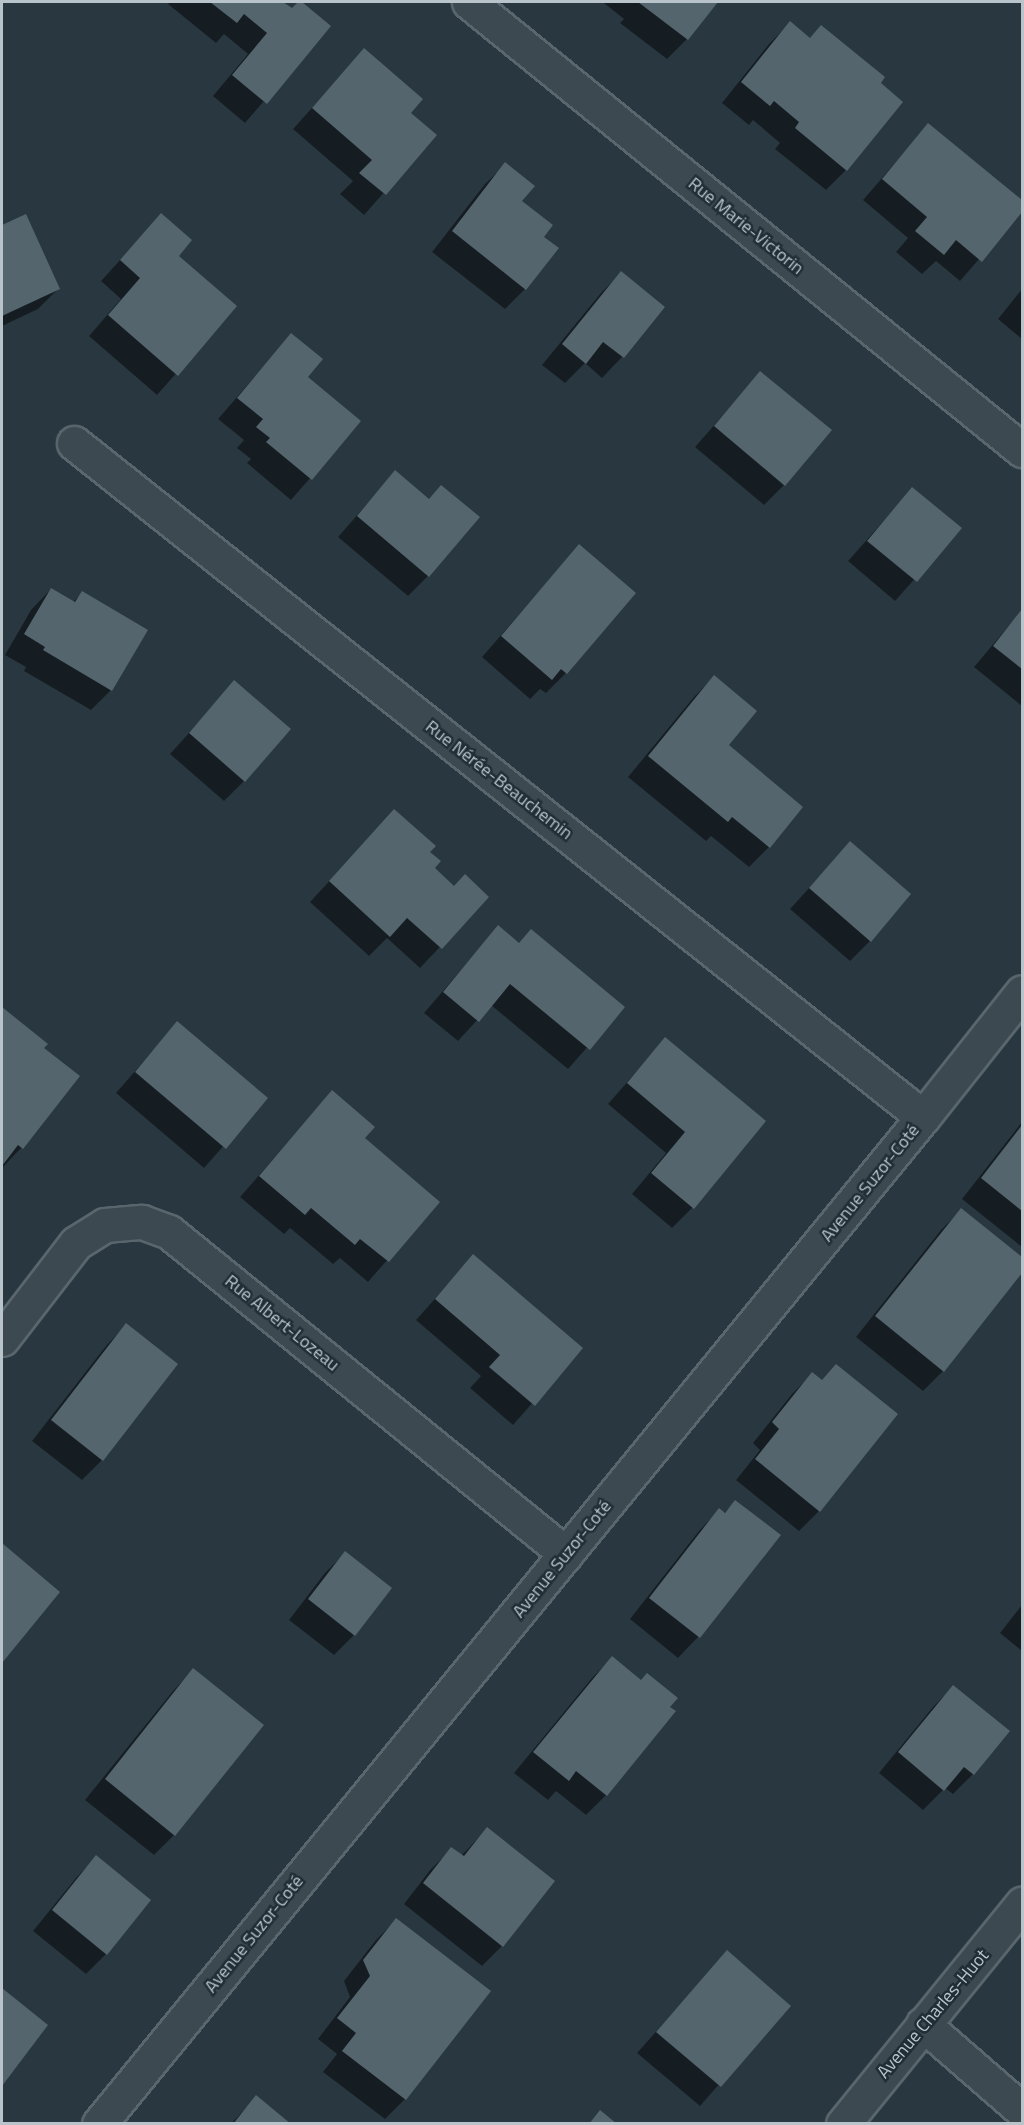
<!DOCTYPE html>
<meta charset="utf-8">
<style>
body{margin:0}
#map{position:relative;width:1024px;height:2125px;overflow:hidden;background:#293840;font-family:"Titillium Web",sans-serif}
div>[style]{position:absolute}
.shadow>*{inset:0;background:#0007}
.building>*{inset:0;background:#54656d}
.roads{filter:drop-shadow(2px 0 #5a666d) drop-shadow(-2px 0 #5a666d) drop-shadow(0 2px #5a666d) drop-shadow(0 -2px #5a666d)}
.street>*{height:33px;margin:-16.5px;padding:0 16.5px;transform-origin:16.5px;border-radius:16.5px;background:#3d4950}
span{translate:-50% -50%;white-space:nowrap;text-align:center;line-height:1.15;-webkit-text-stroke:5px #212e35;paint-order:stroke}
.street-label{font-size:18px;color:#b9c3ca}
.frame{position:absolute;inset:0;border:3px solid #b9c3ca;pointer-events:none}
</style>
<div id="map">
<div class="shadow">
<i style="clip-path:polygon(170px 2px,281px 2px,291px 10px,300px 2px,329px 26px,245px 123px,213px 96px,248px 54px,224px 34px,216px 43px,168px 4px)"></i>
<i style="clip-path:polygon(605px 2px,717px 2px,687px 39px,667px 59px,620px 23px,624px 19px,604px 3px)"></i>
<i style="clip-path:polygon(790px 23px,846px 170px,826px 190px,775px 149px,780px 143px,753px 120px,749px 125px,722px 103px,769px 44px)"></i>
<i style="clip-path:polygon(364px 50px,409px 114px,435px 135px,364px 215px,340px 194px,353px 181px,293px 129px)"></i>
<i style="clip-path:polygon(928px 125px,1022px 202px,1022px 210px,960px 281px,936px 261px,922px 274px,896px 252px,908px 238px,863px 200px)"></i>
<i style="clip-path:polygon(506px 164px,520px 202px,525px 289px,505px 309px,432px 252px,485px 184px)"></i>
<i style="clip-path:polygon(161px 215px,176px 256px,235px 307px,157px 395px,89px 336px,121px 299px,101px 281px)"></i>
<i style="clip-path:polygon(25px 216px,58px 289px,38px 309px,2px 326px,2px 227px)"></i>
<i style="clip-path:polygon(621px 273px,663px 307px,622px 357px,602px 378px,585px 363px,565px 383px,542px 365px,601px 293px)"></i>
<i style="clip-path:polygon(1022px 289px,1022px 339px,998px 319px)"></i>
<i style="clip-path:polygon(291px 335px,306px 377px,359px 422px,291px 500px,247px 463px,251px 459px,237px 448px,244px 440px,218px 419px)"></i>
<i style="clip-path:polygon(760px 373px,784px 485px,764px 505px,695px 447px)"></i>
<i style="clip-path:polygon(395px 472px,428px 500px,441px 487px,428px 576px,408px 596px,338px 537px)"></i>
<i style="clip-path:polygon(912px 489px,960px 528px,895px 601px,848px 561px)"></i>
<i style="clip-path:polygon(579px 546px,634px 594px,566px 673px,546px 693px,540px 689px,530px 699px,482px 657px)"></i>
<i style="clip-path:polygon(51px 589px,73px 602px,82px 593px,111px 690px,91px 710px,24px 671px,26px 667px,5px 655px,31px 610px)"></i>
<i style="clip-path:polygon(1022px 610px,1022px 706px,974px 667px)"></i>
<i style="clip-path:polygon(714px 677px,727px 745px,769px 847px,749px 867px,711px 836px,706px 841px,628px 777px,694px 697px)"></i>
<i style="clip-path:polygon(235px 682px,244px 781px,224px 801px,170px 754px)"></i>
<i style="clip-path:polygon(394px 811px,428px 852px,432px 868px,454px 887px,487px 897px,420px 968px,387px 938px,369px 956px,310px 902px)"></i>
<i style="clip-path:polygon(850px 843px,870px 941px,850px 961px,790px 909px)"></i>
<i style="clip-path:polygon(498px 927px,518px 944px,623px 1007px,568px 1069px,491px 1005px,458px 1041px,424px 1013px)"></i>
<i style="clip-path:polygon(2px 1009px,46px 1044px,42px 1049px,78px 1077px,21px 1148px,2px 1168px)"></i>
<i style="clip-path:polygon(177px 1023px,266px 1098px,204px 1168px,116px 1093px)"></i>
<i style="clip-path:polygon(665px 1039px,764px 1121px,692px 1208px,672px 1228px,632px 1194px,666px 1153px,608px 1104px)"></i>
<i style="clip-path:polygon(332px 1092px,363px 1138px,438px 1202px,368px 1282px,340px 1258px,333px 1264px,290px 1228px,284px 1234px,240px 1197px)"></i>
<i style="clip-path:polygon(1022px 1122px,1022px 1247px,962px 1199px)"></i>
<i style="clip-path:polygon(961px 1210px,1022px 1259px,1022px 1271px,943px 1371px,923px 1391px,856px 1337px,941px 1230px)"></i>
<i style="clip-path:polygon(473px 1256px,581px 1348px,513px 1425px,470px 1388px,481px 1376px,416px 1320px)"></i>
<i style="clip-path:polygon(126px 1325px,102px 1460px,82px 1480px,32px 1441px,106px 1346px)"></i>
<i style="clip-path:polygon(812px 1374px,821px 1381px,819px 1511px,799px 1531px,736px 1480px,760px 1450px,753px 1443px,792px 1394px)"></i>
<i style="clip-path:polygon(735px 1502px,778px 1536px,698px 1637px,678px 1658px,630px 1619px,699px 1531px,719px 1510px,723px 1514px)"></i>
<i style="clip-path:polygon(2px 1545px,58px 1592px,2px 1661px)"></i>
<i style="clip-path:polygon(345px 1553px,390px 1588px,354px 1635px,334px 1655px,289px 1620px,325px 1573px)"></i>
<i style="clip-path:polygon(1022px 1605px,1022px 1651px,1000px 1633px)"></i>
<i style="clip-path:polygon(612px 1658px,606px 1795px,586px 1815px,556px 1791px,548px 1800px,514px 1773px,592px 1678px)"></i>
<i style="clip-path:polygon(193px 1670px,174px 1835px,154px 1855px,85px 1800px,173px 1691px)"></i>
<i style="clip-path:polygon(953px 1687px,973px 1774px,953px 1794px,945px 1788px,923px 1810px,879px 1773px,933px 1707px)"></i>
<i style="clip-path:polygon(487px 1829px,502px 1946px,482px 1966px,404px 1904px,431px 1869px,452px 1849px,461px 1856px)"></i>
<i style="clip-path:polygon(96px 1857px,106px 1954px,86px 1974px,33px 1931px,76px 1878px)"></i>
<i style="clip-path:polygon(396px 1920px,405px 2099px,385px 2119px,323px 2072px,337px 2054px,318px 2039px,350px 1997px,344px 1981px,376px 1940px)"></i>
<i style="clip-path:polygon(727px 1952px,788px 2006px,700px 2106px,637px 2053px)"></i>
<i style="clip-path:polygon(2px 1990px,46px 2025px,2px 2083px)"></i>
<i style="clip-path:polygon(256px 2097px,289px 2124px,231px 2124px)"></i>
</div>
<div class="building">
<i style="clip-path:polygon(210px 2px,283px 2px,292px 8px,298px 2px,302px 2px,331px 26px,267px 104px,232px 75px,267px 33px,244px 14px,237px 23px)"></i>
<i style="clip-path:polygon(638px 2px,718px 2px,688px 40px)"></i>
<i style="clip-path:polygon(790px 21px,810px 38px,821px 25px,885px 77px,881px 83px,903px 102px,847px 171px,795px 128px,799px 122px,774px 101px,770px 106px,741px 82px)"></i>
<i style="clip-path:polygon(364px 48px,423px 99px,411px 113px,437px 135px,386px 195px,359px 173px,372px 160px,312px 108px)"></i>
<i style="clip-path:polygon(928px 123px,1022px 200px,1022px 212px,982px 262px,956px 240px,944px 255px,915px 231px,927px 217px,882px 179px)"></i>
<i style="clip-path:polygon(505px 162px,535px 186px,522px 201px,553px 225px,544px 237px,559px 248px,526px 290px,452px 231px)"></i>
<i style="clip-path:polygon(161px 213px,192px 240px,179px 256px,237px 306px,178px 376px,108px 315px,140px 278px,120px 260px)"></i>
<i style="clip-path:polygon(26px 214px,60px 289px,2px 316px,2px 225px)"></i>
<i style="clip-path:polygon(621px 271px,665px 307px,624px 358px,603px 342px,586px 364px,562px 344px)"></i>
<i style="clip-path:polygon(291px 333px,323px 359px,308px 377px,361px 421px,312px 480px,266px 442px,270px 438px,256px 427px,263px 419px,237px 398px)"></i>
<i style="clip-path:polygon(760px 371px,832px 430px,785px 486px,714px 426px)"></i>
<i style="clip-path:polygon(395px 470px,429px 499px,441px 485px,480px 517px,429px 577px,357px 516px)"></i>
<i style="clip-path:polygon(912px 487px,962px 528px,917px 582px,867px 541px)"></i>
<i style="clip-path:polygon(579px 544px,636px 593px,567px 674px,561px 669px,552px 680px,501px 636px)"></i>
<i style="clip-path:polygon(51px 588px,75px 602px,82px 591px,148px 630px,112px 691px,43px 650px,45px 647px,24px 634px)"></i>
<i style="clip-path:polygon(1022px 609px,1022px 669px,993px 646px)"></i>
<i style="clip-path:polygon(714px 675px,757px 711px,729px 745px,803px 807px,770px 848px,732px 817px,728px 822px,648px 756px)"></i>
<i style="clip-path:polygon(234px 680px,291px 729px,245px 782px,189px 733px)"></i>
<i style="clip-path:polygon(394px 809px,436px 846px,430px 852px,441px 861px,435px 868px,454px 886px,465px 874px,489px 897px,442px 949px,407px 918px,390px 937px,329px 881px)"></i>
<i style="clip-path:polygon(850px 841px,911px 894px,871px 942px,809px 888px)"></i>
<i style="clip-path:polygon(498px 925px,519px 943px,531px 929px,625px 1007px,590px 1050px,510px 984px,479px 1022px,443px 992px)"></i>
<i style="clip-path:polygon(2px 1007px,48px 1044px,44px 1048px,80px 1076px,23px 1149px,18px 1145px,2px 1166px)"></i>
<i style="clip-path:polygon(177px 1021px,268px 1098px,226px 1149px,135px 1072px)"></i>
<i style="clip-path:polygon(665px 1037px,766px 1121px,694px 1209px,651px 1173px,685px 1132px,627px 1083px)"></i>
<i style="clip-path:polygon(332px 1090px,375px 1127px,365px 1138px,440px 1202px,389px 1262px,360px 1239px,355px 1245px,311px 1208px,305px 1215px,259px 1176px)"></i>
<i style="clip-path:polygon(1022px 1125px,1022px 1211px,981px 1178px)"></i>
<i style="clip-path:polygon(961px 1208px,1022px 1257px,1022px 1273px,944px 1372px,875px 1316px)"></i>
<i style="clip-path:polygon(473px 1254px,583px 1348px,535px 1406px,489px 1367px,500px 1355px,435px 1299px)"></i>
<i style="clip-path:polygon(126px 1323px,178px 1364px,103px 1461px,51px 1420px)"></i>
<i style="clip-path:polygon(836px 1364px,898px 1414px,820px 1512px,755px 1459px,779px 1429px,772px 1422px,812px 1372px,822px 1380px)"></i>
<i style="clip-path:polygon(735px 1500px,781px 1535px,700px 1638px,649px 1598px,719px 1508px,725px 1513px)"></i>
<i style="clip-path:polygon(2px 1543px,60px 1592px,2px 1663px)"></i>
<i style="clip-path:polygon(345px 1551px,392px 1588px,355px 1636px,308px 1599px)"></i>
<i style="clip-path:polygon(612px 1656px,641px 1680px,647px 1673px,678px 1698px,670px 1707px,676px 1711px,607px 1796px,576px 1771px,569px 1781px,533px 1752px)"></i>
<i style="clip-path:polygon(193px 1668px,264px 1725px,175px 1836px,105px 1779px)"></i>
<i style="clip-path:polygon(953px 1685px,1010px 1731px,974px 1775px,964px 1767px,944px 1791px,898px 1752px)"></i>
<i style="clip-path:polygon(487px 1827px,555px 1881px,503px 1947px,423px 1883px,451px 1847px,464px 1856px)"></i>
<i style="clip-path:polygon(96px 1855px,151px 1900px,107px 1955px,52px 1910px)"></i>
<i style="clip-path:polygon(396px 1918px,491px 1991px,406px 2100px,342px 2051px,356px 2033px,337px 2018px,370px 1976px,363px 1960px)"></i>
<i style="clip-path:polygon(727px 1950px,791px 2006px,721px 2087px,656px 2032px)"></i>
<i style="clip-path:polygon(2px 1988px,48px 2025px,2px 2086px)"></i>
<i style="clip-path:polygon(256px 2095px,291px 2124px,233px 2124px)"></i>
<i style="clip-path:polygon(600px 2110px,617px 2124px,589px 2124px)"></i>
</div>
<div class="roads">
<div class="street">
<i style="left:469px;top:2px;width:712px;rotate:39.01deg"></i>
<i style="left:74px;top:443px;width:1084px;rotate:38.45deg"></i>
<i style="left:2px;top:1339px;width:121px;rotate:-52.4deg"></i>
<i style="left:76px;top:1243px;width:34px;rotate:-32deg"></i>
<i style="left:105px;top:1225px;width:37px;rotate:-5deg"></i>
<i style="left:142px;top:1222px;width:29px;rotate:20deg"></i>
<i style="left:169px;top:1232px;width:511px;rotate:39.04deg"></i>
<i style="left:923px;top:2024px;width:131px;rotate:41deg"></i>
<i style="left:99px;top:2124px;width:1301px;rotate:-50.71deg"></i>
<i style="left:923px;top:1117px;width:159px;rotate:-51.6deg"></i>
<i style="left:843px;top:2124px;width:284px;rotate:-50.9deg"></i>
</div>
</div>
<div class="street-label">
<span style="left:746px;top:226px;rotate:39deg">Rue Marie-Victorin</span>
<span style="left:499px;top:780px;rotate:38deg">Rue Nérée-Beauchemin</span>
<span style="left:870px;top:1183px;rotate:-51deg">Avenue Suzor-Coté</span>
<span style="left:282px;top:1323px;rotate:39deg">Rue Albert-Lozeau</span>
<span style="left:562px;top:1559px;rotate:-51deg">Avenue Suzor-Coté</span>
<span style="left:254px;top:1934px;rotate:-51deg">Avenue Suzor-Coté</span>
<span style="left:933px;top:2014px;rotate:-50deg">Avenue Charles-Huot</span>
</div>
<div class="frame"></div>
</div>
